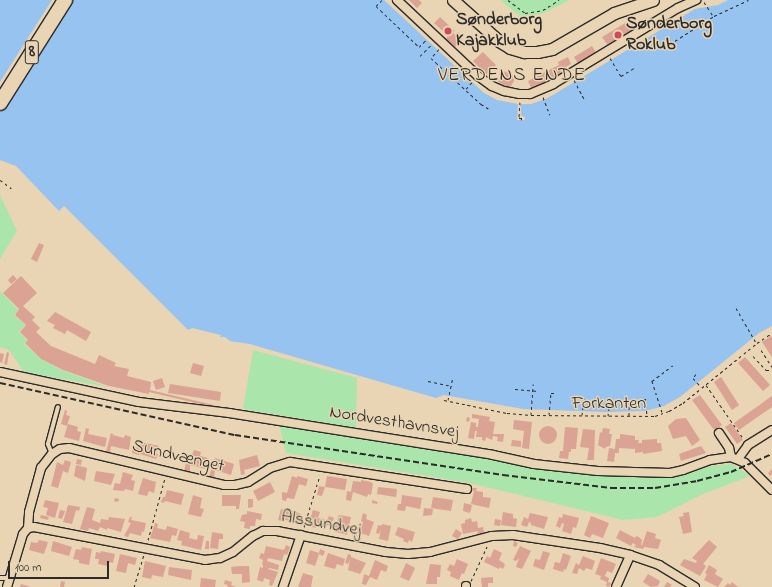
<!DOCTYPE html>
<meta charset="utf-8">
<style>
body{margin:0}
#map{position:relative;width:772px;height:587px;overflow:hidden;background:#e9d4b3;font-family:"Indie Flower",sans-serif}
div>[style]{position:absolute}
.green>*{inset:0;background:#aae6ac}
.water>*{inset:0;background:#96c3f0}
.pier>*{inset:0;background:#e9d4b3}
.building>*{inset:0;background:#dba393}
.round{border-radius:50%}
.path>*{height:1px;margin-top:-0.5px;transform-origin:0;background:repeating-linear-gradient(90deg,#2b2b2b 0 3px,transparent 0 6px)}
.roads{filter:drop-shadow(1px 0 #2b2b2b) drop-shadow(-1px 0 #2b2b2b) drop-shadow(0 1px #2b2b2b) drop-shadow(0 -1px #2b2b2b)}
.lane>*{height:4px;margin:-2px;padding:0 2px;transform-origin:2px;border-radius:2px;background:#e9d4b3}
.street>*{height:8px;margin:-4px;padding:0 4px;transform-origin:4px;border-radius:4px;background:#e9d4b3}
.secondary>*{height:11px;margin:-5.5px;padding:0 5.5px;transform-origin:5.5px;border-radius:5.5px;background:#e9d4b3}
.highway>*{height:14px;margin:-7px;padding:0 7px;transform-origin:7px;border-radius:7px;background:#e9d4b3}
.rail>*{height:2px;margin-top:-1px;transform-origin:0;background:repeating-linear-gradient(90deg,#2b2b2b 0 6px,transparent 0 9px)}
.dots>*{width:11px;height:11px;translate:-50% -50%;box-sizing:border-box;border:2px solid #e9d4b3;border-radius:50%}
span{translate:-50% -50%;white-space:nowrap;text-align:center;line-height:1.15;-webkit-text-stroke:3px #e9d4b3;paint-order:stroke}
.shield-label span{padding:1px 3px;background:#e9d4b3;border:1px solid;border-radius:3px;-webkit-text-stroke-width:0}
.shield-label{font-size:17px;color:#2b2b2b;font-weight:700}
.poi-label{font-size:18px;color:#2b2b2b;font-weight:700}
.left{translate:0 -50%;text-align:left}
.street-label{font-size:18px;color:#2b2b2b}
.neighbourhood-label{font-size:19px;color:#2b2b2b;letter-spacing:1px}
.scale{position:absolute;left:8px;top:561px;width:101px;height:18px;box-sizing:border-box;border:2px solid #2b2b2b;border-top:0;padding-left:5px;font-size:12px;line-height:14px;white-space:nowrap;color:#2b2b2b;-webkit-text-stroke:3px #e9d4b3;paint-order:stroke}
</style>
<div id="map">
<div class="green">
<i style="clip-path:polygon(500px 0,570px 0,541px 14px,521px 17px)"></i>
<i style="clip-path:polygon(0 195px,17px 231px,0 259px)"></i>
<i style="clip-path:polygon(0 291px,18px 310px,14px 315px,25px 325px,19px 332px,27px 340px,24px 344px,41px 359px,61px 370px,108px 387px,24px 372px,9px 350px,0 347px)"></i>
<i style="clip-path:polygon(253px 350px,357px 378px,356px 428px,243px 409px)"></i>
<i style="clip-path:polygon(279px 425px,595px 475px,670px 477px,710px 466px,732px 464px,750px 476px,703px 494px,657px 517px,623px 520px,470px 483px,286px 453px)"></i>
</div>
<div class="water">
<i style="clip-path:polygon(0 0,384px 0,484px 93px,497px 100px,518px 104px,531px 104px,548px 98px,695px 9px,718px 5px,728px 0,772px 0,772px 326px,759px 333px,680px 397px,664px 406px,645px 411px,605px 412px,523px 409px,444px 395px,436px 398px,250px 344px,230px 341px,225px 337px,220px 337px,221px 335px,192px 328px,188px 330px,64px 206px,59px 211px,16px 166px,0 160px)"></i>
</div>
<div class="pier">
<i style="clip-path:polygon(52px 0,70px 0,0 112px,0 82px)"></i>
<i style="clip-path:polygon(518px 104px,521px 104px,521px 116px,525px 117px,525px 120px,517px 120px)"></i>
</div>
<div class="building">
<i style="clip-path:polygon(409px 0,419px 0,422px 3px,417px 8px)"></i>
<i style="clip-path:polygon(440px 17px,455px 31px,453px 32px,455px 35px,458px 32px,463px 38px,455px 47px,446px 39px,448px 36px,434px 23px)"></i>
<i style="clip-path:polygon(627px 22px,633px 32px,609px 47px,602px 37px)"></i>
<i style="clip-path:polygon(592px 46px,597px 54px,579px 65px,574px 57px)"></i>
<i style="clip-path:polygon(483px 52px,496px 65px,486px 75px,473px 61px)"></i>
<i style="clip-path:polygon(568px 57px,571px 64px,560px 70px,563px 75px,532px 90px,528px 81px,559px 65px,558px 62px)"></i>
<i style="clip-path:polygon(504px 71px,516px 77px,510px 88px,498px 82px)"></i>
<i style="clip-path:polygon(39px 243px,44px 245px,37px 262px,31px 259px)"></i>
<i style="clip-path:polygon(13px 275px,17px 279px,11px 284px,8px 280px)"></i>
<i style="clip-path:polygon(21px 276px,37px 293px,23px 306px,35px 317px,32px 320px,40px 328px,36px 332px,51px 346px,95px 364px,99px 355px,116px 363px,114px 366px,129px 369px,127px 376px,151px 382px,150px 390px,218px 406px,217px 408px,149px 392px,149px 394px,109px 386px,63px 370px,41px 359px,25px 343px,28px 340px,20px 332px,26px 325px,15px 315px,19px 309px,3px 293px)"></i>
<i style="clip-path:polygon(55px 312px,91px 332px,86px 341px,67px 330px,65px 334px,53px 328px,55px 325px,47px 321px)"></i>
<i style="clip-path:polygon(771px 336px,772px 338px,772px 357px,762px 342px)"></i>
<i style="clip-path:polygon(7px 352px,9px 353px,7px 365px,4px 364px)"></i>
<i style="clip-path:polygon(0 353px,4px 354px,2px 363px,0 362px)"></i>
<i style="clip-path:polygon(745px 357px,770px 385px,763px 391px,738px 363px)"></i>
<i style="clip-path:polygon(193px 363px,204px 366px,201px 376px,190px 373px)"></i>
<i style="clip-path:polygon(721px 377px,739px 405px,732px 410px,714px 382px)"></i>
<i style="clip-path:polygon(162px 378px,165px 387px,156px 390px,153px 381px)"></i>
<i style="clip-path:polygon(170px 384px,221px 392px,220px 401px,168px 393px)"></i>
<i style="clip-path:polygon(700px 395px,722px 425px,714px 430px,692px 400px)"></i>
<i style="clip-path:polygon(772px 396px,772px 407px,739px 430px,734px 423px)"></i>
<i style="clip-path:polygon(65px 410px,67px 411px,66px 415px,70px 416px,67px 426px,61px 424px)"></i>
<i style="clip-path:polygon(472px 414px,490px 417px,489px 421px,495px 422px,493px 434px,504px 434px,503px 442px,497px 441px,498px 437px,493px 436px,492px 440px,486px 437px,485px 441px,482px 440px,482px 437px,476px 437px,477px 431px,475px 431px,474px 439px,468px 438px,471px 422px,476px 423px,476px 427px,478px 427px,479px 419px,472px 418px)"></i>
<i style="clip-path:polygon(467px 417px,470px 418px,469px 422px,466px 421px)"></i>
<i style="clip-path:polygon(686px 418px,700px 440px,692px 446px,686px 436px,673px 439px,668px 426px,676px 419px)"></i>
<i style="clip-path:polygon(514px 420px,532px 422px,529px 449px,522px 448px,524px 431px,513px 429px)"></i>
<i style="clip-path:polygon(731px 423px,743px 440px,737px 444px,725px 427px)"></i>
<i style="clip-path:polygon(68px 424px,78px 427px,77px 431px,81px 432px,79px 441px,64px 437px)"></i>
<i class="round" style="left:539px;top:426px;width:18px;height:18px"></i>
<i style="clip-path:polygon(565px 427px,578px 428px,576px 449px,571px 449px,571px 452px,569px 452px,568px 459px,559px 458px,560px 451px,563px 451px)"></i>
<i style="clip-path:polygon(86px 428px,89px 429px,88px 434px,107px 438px,105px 447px,83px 441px)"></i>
<i style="clip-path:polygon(603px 428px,610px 429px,609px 434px,612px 434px,610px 446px,606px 447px,605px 449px,598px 445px,600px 432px,602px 433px)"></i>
<i style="clip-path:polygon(583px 429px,595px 430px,594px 460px,587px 460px,589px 448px,580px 447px)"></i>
<i style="clip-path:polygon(111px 433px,113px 434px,112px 437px,113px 435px,124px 438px,125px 435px,131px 437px,129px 450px,111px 446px,110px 453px,106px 452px)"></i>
<i style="clip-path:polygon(620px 434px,635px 436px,635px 440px,639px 440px,638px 443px,642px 443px,642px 440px,657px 439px,657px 443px,661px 443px,662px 451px,643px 454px,643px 452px,635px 453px,635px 448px,634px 449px,619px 448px,619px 453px,615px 453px,614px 462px,607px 461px,609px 448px,615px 449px,616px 439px,620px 439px)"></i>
<i style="clip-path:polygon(512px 440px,521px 441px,521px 447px,511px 446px)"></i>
<i style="clip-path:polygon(141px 442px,159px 446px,157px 451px,155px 451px,154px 453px,158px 454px,156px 459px,140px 454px,142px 450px,139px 455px,132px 453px,133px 447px,140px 448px)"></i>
<i style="clip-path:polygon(701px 446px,706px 453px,681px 461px,679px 454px)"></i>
<i style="clip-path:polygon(194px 450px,201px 452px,200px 456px,208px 458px,205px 469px,190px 465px,190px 472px,184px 471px,187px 459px,190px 460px)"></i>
<i style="clip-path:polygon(257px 455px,260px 466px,244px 470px,245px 474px,241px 475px,239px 460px)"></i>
<i style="clip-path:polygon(215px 458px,234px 464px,231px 475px,215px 470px,214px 478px,209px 477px)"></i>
<i style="clip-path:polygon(77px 459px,82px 460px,81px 465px,76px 464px)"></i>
<i style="clip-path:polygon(65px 460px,71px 462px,68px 473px,63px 471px,58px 488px,51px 486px,57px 462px,63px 465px)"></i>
<i style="clip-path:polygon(76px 465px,87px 468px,85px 481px,74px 476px)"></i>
<i style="clip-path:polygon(772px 469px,772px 474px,770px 476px,768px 473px)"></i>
<i style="clip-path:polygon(96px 471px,115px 474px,111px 485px,94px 481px)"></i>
<i style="clip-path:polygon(123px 472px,133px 475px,131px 480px,135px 481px,133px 491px,125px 489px,124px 491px,113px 490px,115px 483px,120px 484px)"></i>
<i style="clip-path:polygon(292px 476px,297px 478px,297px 476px,308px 479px,306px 486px,299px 484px,294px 499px,287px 498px,286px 501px,282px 500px,282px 492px,287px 493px)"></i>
<i style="clip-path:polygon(327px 476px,347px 479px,345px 490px,325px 487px)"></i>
<i style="clip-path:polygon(143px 478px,156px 482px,154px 493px,149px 491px,147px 496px,138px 494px)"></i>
<i style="clip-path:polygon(361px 480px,371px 482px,373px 484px,371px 495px,368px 494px,367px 497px,353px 492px,351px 501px,346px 500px,347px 491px,351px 492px,353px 481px,361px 482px)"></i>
<i style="clip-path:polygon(270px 482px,275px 492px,258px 501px,253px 491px)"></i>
<i style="clip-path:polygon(319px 486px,325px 487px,322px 496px,317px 495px)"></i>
<i style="clip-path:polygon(378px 487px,397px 489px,396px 497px,377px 494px)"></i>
<i style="clip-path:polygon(472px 488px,477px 488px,476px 491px,483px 492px,483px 497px,491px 498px,489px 508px,471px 504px,474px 491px,471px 490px)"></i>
<i style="clip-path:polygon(167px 490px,184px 494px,181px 505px,165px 501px,164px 503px,161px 502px,163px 497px,165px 497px)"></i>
<i style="clip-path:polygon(193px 495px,202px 498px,200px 508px,204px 509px,201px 517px,188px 514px)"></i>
<i style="clip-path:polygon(222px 495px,241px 495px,239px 509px,236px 509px,236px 506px,222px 506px)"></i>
<i style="clip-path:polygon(402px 495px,422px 498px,420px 509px,406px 506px,405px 511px,397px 510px,398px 504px,401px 504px)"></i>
<i style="clip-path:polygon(433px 497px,453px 500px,451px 511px,431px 508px)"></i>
<i style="clip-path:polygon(115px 498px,119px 499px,118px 502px,114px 501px)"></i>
<i style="clip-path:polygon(248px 499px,253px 499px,253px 507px,248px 508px)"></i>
<i style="clip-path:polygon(45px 500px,59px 503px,55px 518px,46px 515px,48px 508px,43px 507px)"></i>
<i style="clip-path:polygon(372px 500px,378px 502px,377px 504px,372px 503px)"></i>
<i style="clip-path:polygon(464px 503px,472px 505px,470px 513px,463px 511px)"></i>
<i style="clip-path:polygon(68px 505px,80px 507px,79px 511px,76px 510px,72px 524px,63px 522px)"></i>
<i style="clip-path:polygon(87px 507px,95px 509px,92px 520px,100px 523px,101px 519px,108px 520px,109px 517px,125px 519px,121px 532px,107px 528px,107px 530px,100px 527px,98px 531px,89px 528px,88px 531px,80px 529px)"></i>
<i style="clip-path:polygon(287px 508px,301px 514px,298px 524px,283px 519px)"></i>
<i style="clip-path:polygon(424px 508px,433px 509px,432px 515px,423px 516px)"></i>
<i style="clip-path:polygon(281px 509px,285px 510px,282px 521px,278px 520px)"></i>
<i style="clip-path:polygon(60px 510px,65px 511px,62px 519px,58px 518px)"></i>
<i style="clip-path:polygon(313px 510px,320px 512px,318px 518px,327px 520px,329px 516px,334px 518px,331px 526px,327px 525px,326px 528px,316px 525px,316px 528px,308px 526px)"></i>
<i style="clip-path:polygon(247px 511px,262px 514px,261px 520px,256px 519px,255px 526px,250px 526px,250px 529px,244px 528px,245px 522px,240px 521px,242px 515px,247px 514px)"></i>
<i style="clip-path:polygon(503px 512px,513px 514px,513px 518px,517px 519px,516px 527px,501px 525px)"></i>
<i style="clip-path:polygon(689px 512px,692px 532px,683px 534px,679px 517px,684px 516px,683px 513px)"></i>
<i style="clip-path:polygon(363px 513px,367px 515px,366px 519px,374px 522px,369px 536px,360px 533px,363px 522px,361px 521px)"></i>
<i style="clip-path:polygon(530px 513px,548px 517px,544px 529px,531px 525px,531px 523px,529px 522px,527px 527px,521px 525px,524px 517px,528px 519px)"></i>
<i style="clip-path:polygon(563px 514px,579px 518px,576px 528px,573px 527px,571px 534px,562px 531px,564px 524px,562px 523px,560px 528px,556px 526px,559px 517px,562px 518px)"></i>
<i style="clip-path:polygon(41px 515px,49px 517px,48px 520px,40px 518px)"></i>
<i style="clip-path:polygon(339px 515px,351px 517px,347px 535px,333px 531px,335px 524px,339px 525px,339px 522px,337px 521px)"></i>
<i style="clip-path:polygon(591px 516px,609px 523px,603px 538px,592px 534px,590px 538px,584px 535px)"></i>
<i style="clip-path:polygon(130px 517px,132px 517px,131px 520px,146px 523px,144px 532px,140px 531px,142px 532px,141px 536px,130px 533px,128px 537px,124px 536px,131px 523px,128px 522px)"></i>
<i style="clip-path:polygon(471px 518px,472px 522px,477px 521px,478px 528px,483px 527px,484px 533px,477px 534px,478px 531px,463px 534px,461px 524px,465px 523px,465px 520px)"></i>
<i style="clip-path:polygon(495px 519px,501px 520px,500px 526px,494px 525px)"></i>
<i style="clip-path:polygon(155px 523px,158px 524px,157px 528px,166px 530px,167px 526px,178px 529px,176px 536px,172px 535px,170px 542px,150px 538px)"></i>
<i style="clip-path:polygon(382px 524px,391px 526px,388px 541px,379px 539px,381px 529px,379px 534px,376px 533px,378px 525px,381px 526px)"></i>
<i style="clip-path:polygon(398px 527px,415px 532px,412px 542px,409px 540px,408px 543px,403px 541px,404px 539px,395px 535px)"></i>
<i style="clip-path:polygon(355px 528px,358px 529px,356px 537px,352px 535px)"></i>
<i style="clip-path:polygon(456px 529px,462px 533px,458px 539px,452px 536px)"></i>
<i style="clip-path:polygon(180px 530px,190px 533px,189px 538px,197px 540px,198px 535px,204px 536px,201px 550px,181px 545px,182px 541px,177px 540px)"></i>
<i style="clip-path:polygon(620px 530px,635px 538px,636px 536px,639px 537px,642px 540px,641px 545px,642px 545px,647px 531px,656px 534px,655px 538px,661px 540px,658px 549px,644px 547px,643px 549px,634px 547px,636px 545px,633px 543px,631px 546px,616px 538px)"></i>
<i style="clip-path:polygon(212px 532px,223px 534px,223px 539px,219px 539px,218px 549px,210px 548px)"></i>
<i style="clip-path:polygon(39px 540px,48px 542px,44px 554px,29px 550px,31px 542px,37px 543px)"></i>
<i style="clip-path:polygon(709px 540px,717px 547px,703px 564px,706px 566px,700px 576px,680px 565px,684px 559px,696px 563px,697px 561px,692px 558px)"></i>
<i style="clip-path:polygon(53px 541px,72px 547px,69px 556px,51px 551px)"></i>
<i style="clip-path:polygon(206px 541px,209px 541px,209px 549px,205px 549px)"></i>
<i style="clip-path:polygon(514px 541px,518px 543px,516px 547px,513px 546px)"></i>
<i style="clip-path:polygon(286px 545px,290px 547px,287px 555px,284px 554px,282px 561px,268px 558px,267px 561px,279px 565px,278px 570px,269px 568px,268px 569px,278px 572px,272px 586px,269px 585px,270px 580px,264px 578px,263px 582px,257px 580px,260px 567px,263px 568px,263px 565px,262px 564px,263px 560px,259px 558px,261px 553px,264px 554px,266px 546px,284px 550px)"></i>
<i style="clip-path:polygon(520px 546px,531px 551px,522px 569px,516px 567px,519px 558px,516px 561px,513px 560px)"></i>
<i style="clip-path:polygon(82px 547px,92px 549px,89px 565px,79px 563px,79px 560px,73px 559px,76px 549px,81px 550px)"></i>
<i style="clip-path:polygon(320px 549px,325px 551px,323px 556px,319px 554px,315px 566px,306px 563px,310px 550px,319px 553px)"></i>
<i style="clip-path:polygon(494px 549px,502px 553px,499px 560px,505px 564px,503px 569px,500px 567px,499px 569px,484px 562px,487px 556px,490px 558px)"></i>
<i style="clip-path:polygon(101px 551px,115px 554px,113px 563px,109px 562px,108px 566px,98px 564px,99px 559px,95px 559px,96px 552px,100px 553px)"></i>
<i style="clip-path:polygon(543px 551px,550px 553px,544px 570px,533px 566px,535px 559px,540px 560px)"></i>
<i style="clip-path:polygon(328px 553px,345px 559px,343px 566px,337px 564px,335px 569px,324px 566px)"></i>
<i style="clip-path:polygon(563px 553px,571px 556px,566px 570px,564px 569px,563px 572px,553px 569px,555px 562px,560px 563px)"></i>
<i style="clip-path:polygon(120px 554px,137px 558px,135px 565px,128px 563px,126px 573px,116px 571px)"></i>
<i style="clip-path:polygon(348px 554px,351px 555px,351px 557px,366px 563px,360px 574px,348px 570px,350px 560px,348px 564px,345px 563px)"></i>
<i style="clip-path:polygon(583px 556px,595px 561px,592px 570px,586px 568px,584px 571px,579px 568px,577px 574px,572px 573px,576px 563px,579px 565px)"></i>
<i style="clip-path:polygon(601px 558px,616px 564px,612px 573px,607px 571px,605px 576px,609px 578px,608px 582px,611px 583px,609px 587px,606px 586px,607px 582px,600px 579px,601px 576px,595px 574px)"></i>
<i style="clip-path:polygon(457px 559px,468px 564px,464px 574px,462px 573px,459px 580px,450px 576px,451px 572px,447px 570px,450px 564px,454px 566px)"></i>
<i style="clip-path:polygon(375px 560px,388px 566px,386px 572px,381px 570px,377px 580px,370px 577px,366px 585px,362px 584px,364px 574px,369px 576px)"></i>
<i style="clip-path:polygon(145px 561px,166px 566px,163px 577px,152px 575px,151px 579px,142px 577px)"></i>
<i style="clip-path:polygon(406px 563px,415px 568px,409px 581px,400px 577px)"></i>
<i style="clip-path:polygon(430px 564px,441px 565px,440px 577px,437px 577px,437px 584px,426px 584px)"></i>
<i style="clip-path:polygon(709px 565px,717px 570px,715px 574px,723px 579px,718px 587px,704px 580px,707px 574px,705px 573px)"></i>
<i style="clip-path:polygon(240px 566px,249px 566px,250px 582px,242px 583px,242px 574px,232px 574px,231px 567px)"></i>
<i style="clip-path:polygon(169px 567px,192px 570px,191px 580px,168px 575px)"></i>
<i style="clip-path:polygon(303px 573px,313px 576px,311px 587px,298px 587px)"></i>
<i style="clip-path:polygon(648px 574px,660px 581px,658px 586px,651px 587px,643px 582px)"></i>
<i style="clip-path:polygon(493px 577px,493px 583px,488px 583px,488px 587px,482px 587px,481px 578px)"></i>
<i style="clip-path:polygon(201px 578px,216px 580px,215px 587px,200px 587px)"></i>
<i style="clip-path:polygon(225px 580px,232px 582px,231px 585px,236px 587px,227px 587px,228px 585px,224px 584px)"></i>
<i style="clip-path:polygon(61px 581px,65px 582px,64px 587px,60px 587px)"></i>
<i style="clip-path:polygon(667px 582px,672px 585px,670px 587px,664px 587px)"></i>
<i style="clip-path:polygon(732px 582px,738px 587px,724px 587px,728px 583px,730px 585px)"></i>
<i style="clip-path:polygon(21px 584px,31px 587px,20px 587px)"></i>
</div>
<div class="path">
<i style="left:382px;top:0;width:8px;rotate:135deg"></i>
<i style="left:376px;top:6px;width:59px;rotate:43.6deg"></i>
<i style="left:419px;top:47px;width:11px;rotate:-45deg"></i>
<i style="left:508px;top:0;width:21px;rotate:37deg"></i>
<i style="left:525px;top:13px;width:18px;rotate:-9deg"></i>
<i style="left:543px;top:10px;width:19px;rotate:-32deg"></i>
<i style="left:704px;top:2px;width:17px;rotate:57deg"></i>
<i style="left:670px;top:44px;width:52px;rotate:-32.5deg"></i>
<i style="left:714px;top:16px;width:38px;rotate:-25deg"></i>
<i style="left:439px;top:49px;width:12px;rotate:132deg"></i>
<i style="left:431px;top:58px;width:68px;rotate:42.6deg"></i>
<i style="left:481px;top:104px;width:9px;rotate:32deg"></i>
<i style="left:420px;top:56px;width:17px;rotate:-45deg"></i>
<i style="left:610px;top:58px;width:21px;rotate:59deg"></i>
<i style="left:621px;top:76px;width:15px;rotate:-32deg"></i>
<i style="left:574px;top:80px;width:21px;rotate:62deg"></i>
<i style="left:466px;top:89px;width:11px;rotate:-49deg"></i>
<i style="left:543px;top:97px;width:19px;rotate:69deg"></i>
<i style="left:520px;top:102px;width:16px;rotate:94deg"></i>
<i style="left:519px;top:118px;width:3px"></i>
<i style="left:522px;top:118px;width:2px;rotate:117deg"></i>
<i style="left:0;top:180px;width:14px;rotate:36deg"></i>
<i style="left:736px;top:308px;width:39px;rotate:60deg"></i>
<i style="left:761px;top:350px;width:20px;rotate:57deg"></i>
<i style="left:753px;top:356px;width:19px;rotate:47deg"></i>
<i style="left:766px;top:370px;width:6px"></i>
<i style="left:696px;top:374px;width:5px;rotate:127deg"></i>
<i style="left:693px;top:378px;width:12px;rotate:48deg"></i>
<i style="left:428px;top:381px;width:24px;rotate:12deg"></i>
<i style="left:706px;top:385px;width:65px;rotate:55.1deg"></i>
<i style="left:515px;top:389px;width:23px;rotate:5deg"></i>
<i style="left:582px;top:399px;width:4px"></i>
<i style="left:643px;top:399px;width:5px"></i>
<i style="left:645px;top:399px;width:17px;rotate:83deg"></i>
<i style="left:444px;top:400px;width:64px;rotate:11.7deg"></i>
<i style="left:507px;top:413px;width:24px;rotate:5deg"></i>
<i style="left:531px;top:415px;width:124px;rotate:0.5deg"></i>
<i style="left:655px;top:416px;width:15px;rotate:-20deg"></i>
<i style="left:669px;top:411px;width:16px;rotate:-30deg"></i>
<i style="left:683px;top:403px;width:95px;rotate:-39deg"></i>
<i style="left:757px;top:343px;width:18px;rotate:-34deg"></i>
<i style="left:448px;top:400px;width:24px;rotate:-78deg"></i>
<i style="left:608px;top:400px;width:5px"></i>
<i style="left:627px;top:401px;width:5px"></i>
<i style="left:662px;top:412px;width:33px;rotate:-108deg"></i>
<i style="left:652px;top:381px;width:26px;rotate:-37deg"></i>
<i style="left:531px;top:415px;width:31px;rotate:-86deg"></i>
<i style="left:549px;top:415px;width:22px;rotate:-85deg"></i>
<i style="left:551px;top:393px;width:3px"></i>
<i style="left:582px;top:415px;width:16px;rotate:-83deg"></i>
<i style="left:608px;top:416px;width:16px;rotate:-83deg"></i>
<i style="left:629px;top:416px;width:15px;rotate:-90deg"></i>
<i style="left:304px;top:527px;width:54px;rotate:-72.9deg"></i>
<i style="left:148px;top:540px;width:64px;rotate:-74.7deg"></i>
<i style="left:471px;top:581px;width:38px;rotate:-65deg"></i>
<i style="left:134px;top:587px;width:34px;rotate:-73deg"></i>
</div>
<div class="roads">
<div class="lane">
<i style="left:52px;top:454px;width:11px;rotate:-112deg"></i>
<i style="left:48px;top:444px;width:38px;rotate:-75deg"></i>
<i style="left:0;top:578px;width:9px"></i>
</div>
<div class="street">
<i style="left:397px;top:0;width:111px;rotate:43.2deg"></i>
<i style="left:478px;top:76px;width:17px;rotate:36deg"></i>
<i style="left:492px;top:86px;width:13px;rotate:23deg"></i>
<i style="left:504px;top:91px;width:16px;rotate:11deg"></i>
<i style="left:520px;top:94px;width:10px"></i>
<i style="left:530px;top:94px;width:25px;rotate:-23deg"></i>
<i style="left:553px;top:84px;width:146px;rotate:-31.3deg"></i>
<i style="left:678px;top:8px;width:20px;rotate:-24deg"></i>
<i style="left:0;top:372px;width:142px;rotate:12.2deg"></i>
<i style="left:139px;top:402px;width:91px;rotate:7deg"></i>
<i style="left:229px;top:413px;width:267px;rotate:9deg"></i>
<i style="left:493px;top:455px;width:42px;rotate:12.4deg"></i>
<i style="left:534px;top:464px;width:64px;rotate:6.2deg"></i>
<i style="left:598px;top:471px;width:72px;rotate:1.6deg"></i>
<i style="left:670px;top:473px;width:13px;rotate:-13deg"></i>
<i style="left:683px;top:470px;width:29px;rotate:-20deg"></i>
<i style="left:710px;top:460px;width:21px;rotate:-8deg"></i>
<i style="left:731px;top:457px;width:15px;rotate:23deg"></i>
<i style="left:745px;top:463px;width:38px;rotate:45deg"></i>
<i style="left:719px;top:433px;width:18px;rotate:56deg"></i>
<i style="left:729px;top:448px;width:9px;rotate:77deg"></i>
<i style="left:738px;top:459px;width:17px;rotate:-54deg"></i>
<i style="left:748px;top:445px;width:28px;rotate:-32deg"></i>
<i style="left:28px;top:528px;width:16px;rotate:-86deg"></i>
<i style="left:29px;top:512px;width:46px;rotate:-74.7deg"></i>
<i style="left:41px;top:468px;width:18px;rotate:-52deg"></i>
<i style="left:52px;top:454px;width:9px;rotate:-32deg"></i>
<i style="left:60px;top:449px;width:9px;rotate:-6deg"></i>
<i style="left:69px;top:448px;width:159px;rotate:13.4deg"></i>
<i style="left:224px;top:485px;width:11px"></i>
<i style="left:235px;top:485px;width:13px;rotate:-13deg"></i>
<i style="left:248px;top:482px;width:26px;rotate:-32deg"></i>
<i style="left:270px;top:468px;width:21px;rotate:-17deg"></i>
<i style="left:290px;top:462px;width:179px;rotate:8.7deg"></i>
<i style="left:7px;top:587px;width:55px;rotate:-73.2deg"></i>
<i style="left:23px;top:534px;width:8px;rotate:-50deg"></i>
<i style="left:28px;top:528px;width:6px;rotate:-9deg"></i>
<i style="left:34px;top:527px;width:174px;rotate:10.9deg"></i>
<i style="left:205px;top:560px;width:15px;rotate:-8deg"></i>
<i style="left:220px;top:558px;width:14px;rotate:-25deg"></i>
<i style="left:233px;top:552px;width:26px;rotate:-39deg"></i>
<i style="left:253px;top:536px;width:11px;rotate:-27deg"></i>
<i style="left:263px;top:531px;width:14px"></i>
<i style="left:277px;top:531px;width:111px;rotate:10.9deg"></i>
<i style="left:386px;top:552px;width:22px;rotate:5deg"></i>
<i style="left:408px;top:554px;width:22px;rotate:-5deg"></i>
<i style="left:430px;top:552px;width:64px;rotate:-14.5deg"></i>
<i style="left:492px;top:536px;width:21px;rotate:-3deg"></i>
<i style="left:513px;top:535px;width:88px;rotate:8.5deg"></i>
<i style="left:600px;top:548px;width:31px;rotate:13deg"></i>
<i style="left:630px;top:555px;width:31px;rotate:19deg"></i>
<i style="left:659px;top:565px;width:42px;rotate:31.4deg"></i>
<i style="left:283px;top:587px;width:55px;rotate:-70.9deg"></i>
<i style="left:466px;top:587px;width:1px;rotate:-90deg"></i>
<i style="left:616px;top:587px;width:35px;rotate:-66deg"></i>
</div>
<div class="secondary">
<i style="left:453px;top:0;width:62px;rotate:41.7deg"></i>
<i style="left:499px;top:41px;width:13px;rotate:32deg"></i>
<i style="left:510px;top:48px;width:15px;rotate:16deg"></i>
<i style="left:524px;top:52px;width:13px"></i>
<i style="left:537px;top:52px;width:15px;rotate:-11deg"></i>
<i style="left:552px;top:49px;width:72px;rotate:-30.1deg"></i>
<i style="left:614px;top:13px;width:41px;rotate:-18.4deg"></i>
</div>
<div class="highway">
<i style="left:0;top:103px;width:122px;rotate:-57.7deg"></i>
</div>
</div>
<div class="rail">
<i style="left:0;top:383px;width:241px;rotate:12.5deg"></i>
<i style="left:235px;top:435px;width:271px;rotate:8.5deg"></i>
<i style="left:503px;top:475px;width:109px;rotate:6.9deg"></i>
<i style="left:611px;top:488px;width:44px"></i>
<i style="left:655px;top:488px;width:43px;rotate:-9.5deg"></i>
<i style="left:697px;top:481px;width:35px;rotate:-15deg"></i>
<i style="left:731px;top:472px;width:45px;rotate:-23.7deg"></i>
</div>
<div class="dots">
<i style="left:448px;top:31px;background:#d1495b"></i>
<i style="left:618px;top:35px;background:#d1495b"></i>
</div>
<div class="shield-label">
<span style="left:32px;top:52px">8</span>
</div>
<div class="poi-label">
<span class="left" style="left:456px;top:31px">Sønderborg<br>Kajakklub</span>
<span class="left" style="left:626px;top:35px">Sønderborg<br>Roklub</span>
</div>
<div class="street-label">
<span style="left:609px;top:404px">Forkanten</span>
<span style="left:394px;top:423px;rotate:9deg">Nordvesthavnsvej</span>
<span style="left:178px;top:457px;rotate:13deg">Sundvænget</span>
<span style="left:321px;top:524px;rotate:10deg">Alssundvej</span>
</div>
<div class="neighbourhood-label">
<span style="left:512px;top:76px">VERDENS ENDE</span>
</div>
<div class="scale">100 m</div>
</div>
